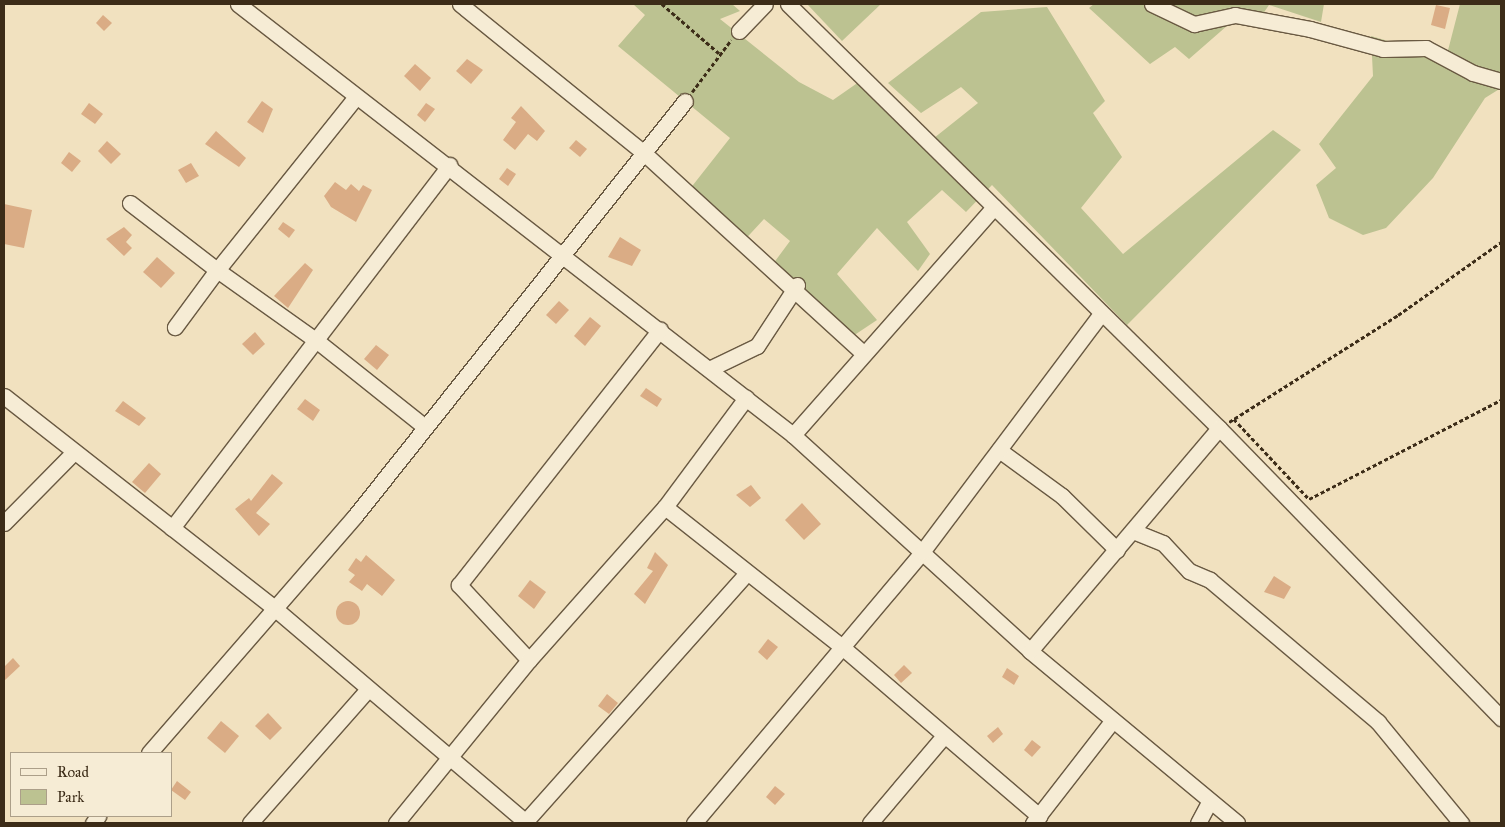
<!DOCTYPE html>
<style>
body{margin:0}
#map{position:relative;width:1505px;height:827px;overflow:hidden;background:#f1e1bf;font-family:"IM FELL Great Primer",serif}
div>[style]{position:absolute}
.green>*{inset:0;background:#bcc291}
.building>*{inset:0;background:#daac85}
.round{border-radius:50%}
.path>*{height:2.5px;margin-top:-1.25px;transform-origin:0;background:repeating-linear-gradient(90deg,#3c2c18 0 4px,transparent 0 6.5px)}
.roads{filter:drop-shadow(1px 0 #695942) drop-shadow(-1px 0 #695942) drop-shadow(0 1px #695942) drop-shadow(0 -1px #695942)}
.minor>*{height:15px;margin:-7.5px;padding:0 7.5px;transform-origin:7.5px;border-radius:7.5px;background:#f6ecd5}
span{translate:-50% -50%;white-space:nowrap;text-align:center;line-height:1.15;-webkit-text-stroke:4.5px #f6ecd5;paint-order:stroke}
.frame{position:absolute;inset:0;border:5px solid #3c2c18;pointer-events:none}
.legend{position:absolute;left:10px;top:752px;width:162px;height:65px;box-sizing:border-box;background:#f6ecd5;border:1px solid #ac9f89;margin:0;padding:6px 9px;list-style:none;font-size:15px;color:#3c2c18}
.legend li{display:flex;align-items:center;gap:10px;height:25px}
.legend b{width:25px;border:1px solid #ac9f89}
</style>
<div id="map">
<div class="green">
<i style="clip-path:polygon(633px 4px,732px 4px,740px 11px,720px 19px,799px 82px,833px 100px,866px 77px,934px 138px,978px 103px,961px 87px,921px 113px,888px 83px,981px 12px,1047px 7px,1105px 101px,1093px 113px,1122px 157px,1081px 208px,1123px 254px,1273px 130px,1301px 150px,1127px 325px,992px 185px,966px 212px,942px 190px,907px 222px,930px 254px,918px 271px,877px 228px,837px 274px,877px 320px,850px 338px,773px 264px,790px 241px,764px 219px,739px 246px,682px 199px,730px 138px,618px 46px,645px 15px)"></i>
<i style="clip-path:polygon(807px 4px,881px 4px,842px 41px)"></i>
<i style="clip-path:polygon(1094px 4px,1324px 4px,1321px 22px,1269px 5px,1254px 27px,1236px 18px,1189px 59px,1175px 47px,1150px 64px,1089px 8px)"></i>
<i style="clip-path:polygon(1460px 4px,1501px 4px,1501px 88px,1485px 98px,1433px 178px,1386px 228px,1363px 235px,1329px 218px,1316px 185px,1336px 168px,1319px 144px,1373px 76px,1371px 36px,1446px 58px)"></i>
</div>
<div class="building">
<i style="clip-path:polygon(1436px 5px,1450px 8px,1445px 29px,1431px 25px)"></i>
<i style="clip-path:polygon(103px 15px,112px 23px,104px 31px,96px 23px)"></i>
<i style="clip-path:polygon(467px 59px,483px 70px,471px 84px,456px 71px)"></i>
<i style="clip-path:polygon(415px 64px,431px 78px,420px 91px,404px 76px)"></i>
<i style="clip-path:polygon(262px 101px,273px 109px,263px 133px,247px 122px)"></i>
<i style="clip-path:polygon(89px 103px,103px 114px,95px 124px,81px 114px)"></i>
<i style="clip-path:polygon(426px 103px,435px 109px,425px 122px,417px 115px)"></i>
<i style="clip-path:polygon(521px 106px,545px 131px,537px 141px,528px 134px,515px 150px,503px 140px,516px 122px,511px 118px)"></i>
<i style="clip-path:polygon(216px 131px,246px 158px,239px 167px,205px 144px)"></i>
<i style="clip-path:polygon(576px 140px,587px 149px,580px 157px,569px 148px)"></i>
<i style="clip-path:polygon(107px 141px,121px 154px,111px 164px,98px 151px)"></i>
<i style="clip-path:polygon(69px 152px,81px 161px,72px 172px,61px 163px)"></i>
<i style="clip-path:polygon(191px 163px,199px 176px,186px 183px,178px 170px)"></i>
<i style="clip-path:polygon(507px 168px,516px 174px,508px 186px,499px 179px)"></i>
<i style="clip-path:polygon(335px 182px,346px 190px,351px 184px,359px 191px,363px 185px,372px 190px,356px 222px,331px 207px,324px 196px)"></i>
<i style="clip-path:polygon(4px 204px,32px 210px,24px 248px,4px 244px)"></i>
<i style="clip-path:polygon(283px 222px,295px 230px,289px 238px,278px 229px)"></i>
<i style="clip-path:polygon(124px 227px,132px 235px,126px 242px,132px 248px,124px 256px,106px 239px)"></i>
<i style="clip-path:polygon(620px 237px,641px 250px,632px 266px,608px 257px)"></i>
<i style="clip-path:polygon(157px 257px,175px 273px,161px 288px,143px 272px)"></i>
<i style="clip-path:polygon(305px 263px,313px 270px,288px 308px,274px 296px)"></i>
<i style="clip-path:polygon(559px 301px,569px 310px,556px 324px,546px 315px)"></i>
<i style="clip-path:polygon(590px 317px,601px 326px,585px 346px,574px 336px)"></i>
<i style="clip-path:polygon(255px 332px,265px 344px,253px 355px,242px 344px)"></i>
<i style="clip-path:polygon(376px 345px,389px 355px,377px 370px,364px 359px)"></i>
<i style="clip-path:polygon(646px 388px,662px 399px,657px 407px,640px 396px)"></i>
<i style="clip-path:polygon(305px 399px,320px 410px,313px 421px,297px 409px)"></i>
<i style="clip-path:polygon(123px 401px,146px 418px,139px 426px,115px 411px)"></i>
<i style="clip-path:polygon(149px 463px,161px 474px,145px 493px,132px 482px)"></i>
<i style="clip-path:polygon(272px 474px,283px 483px,256px 513px,270px 524px,259px 536px,235px 509px,249px 498px,251px 501px)"></i>
<i style="clip-path:polygon(751px 485px,761px 498px,750px 507px,736px 495px)"></i>
<i style="clip-path:polygon(802px 503px,821px 524px,804px 540px,785px 520px)"></i>
<i style="clip-path:polygon(655px 552px,668px 565px,645px 604px,634px 594px,653px 571px,647px 568px)"></i>
<i style="clip-path:polygon(366px 555px,395px 580px,382px 596px,367px 584px,362px 591px,349px 582px,355px 575px,348px 570px,356px 558px,361px 562px)"></i>
<i style="clip-path:polygon(1274px 576px,1291px 587px,1284px 599px,1264px 592px)"></i>
<i style="clip-path:polygon(530px 580px,546px 592px,534px 609px,518px 596px)"></i>
<i class="round" style="left:336px;top:601px;width:24px;height:24px"></i>
<i style="clip-path:polygon(768px 639px,778px 647px,767px 660px,758px 652px)"></i>
<i style="clip-path:polygon(13px 658px,20px 666px,4px 681px,4px 667px)"></i>
<i style="clip-path:polygon(904px 665px,912px 673px,901px 683px,894px 675px)"></i>
<i style="clip-path:polygon(1007px 668px,1019px 676px,1014px 685px,1002px 677px)"></i>
<i style="clip-path:polygon(607px 694px,618px 703px,609px 714px,598px 706px)"></i>
<i style="clip-path:polygon(268px 713px,282px 728px,270px 740px,255px 726px)"></i>
<i style="clip-path:polygon(221px 721px,239px 736px,225px 753px,207px 738px)"></i>
<i style="clip-path:polygon(998px 727px,1003px 734px,993px 743px,987px 736px)"></i>
<i style="clip-path:polygon(1032px 740px,1041px 747px,1032px 757px,1024px 750px)"></i>
<i style="clip-path:polygon(177px 781px,191px 792px,185px 800px,171px 790px)"></i>
<i style="clip-path:polygon(775px 786px,785px 794px,775px 805px,766px 797px)"></i>
</div>
<div class="path">
<i style="left:662px;top:4px;width:77px;rotate:40.8deg"></i>
<i style="left:692px;top:92px;width:65px;rotate:-53.1deg"></i>
<i style="left:1234px;top:419px;width:110px;rotate:46.8deg"></i>
<i style="left:1309px;top:499px;width:216px;rotate:-27.3deg"></i>
<i style="left:1229px;top:422px;width:200px;rotate:-32.3deg"></i>
<i style="left:1398px;top:315px;width:126px;rotate:-35.3deg"></i>
</div>
<div class="roads">
<div class="minor">
<i style="left:238px;top:4px;width:703px;rotate:37.83deg"></i>
<i style="left:793px;top:435px;width:321px;rotate:42.3deg"></i>
<i style="left:1030px;top:651px;width:269px;rotate:39.7deg"></i>
<i style="left:460px;top:4px;width:238px;rotate:39deg"></i>
<i style="left:645px;top:154px;width:294px;rotate:42.4deg"></i>
<i style="left:788px;top:4px;width:605px;rotate:44.53deg"></i>
<i style="left:1219px;top:428px;width:405px;rotate:45.8deg"></i>
<i style="left:1152px;top:4px;width:47px;rotate:25.5deg"></i>
<i style="left:1194px;top:24px;width:42px;rotate:-12.4deg"></i>
<i style="left:1235px;top:15px;width:76px;rotate:10.6deg"></i>
<i style="left:1310px;top:29px;width:76px;rotate:15.3deg"></i>
<i style="left:1383px;top:49px;width:43px;rotate:-1.3deg"></i>
<i style="left:1426px;top:48px;width:53px;rotate:28deg"></i>
<i style="left:1473px;top:73px;width:29px;rotate:16deg"></i>
<i style="left:739px;top:31px;width:37px;rotate:-46deg"></i>
<i style="left:355px;top:98px;width:221px;rotate:128.7deg"></i>
<i style="left:217px;top:270px;width:123px;rotate:35.4deg"></i>
<i style="left:317px;top:341px;width:137px;rotate:38.5deg"></i>
<i style="left:130px;top:203px;width:110px;rotate:37.6deg"></i>
<i style="left:217px;top:270px;width:71px;rotate:126.4deg"></i>
<i style="left:709px;top:369px;width:53px;rotate:-25.6deg"></i>
<i style="left:757px;top:346px;width:73px;rotate:-56.7deg"></i>
<i style="left:4px;top:396px;width:342px;rotate:38.1deg"></i>
<i style="left:273px;top:607px;width:333px;rotate:40.4deg"></i>
<i style="left:793px;top:435px;width:304px;rotate:-48.6deg"></i>
<i style="left:999px;top:450px;width:78px;rotate:36.1deg"></i>
<i style="left:1062px;top:496px;width:77px;rotate:44.5deg"></i>
<i style="left:665px;top:507px;width:226px;rotate:38.3deg"></i>
<i style="left:842px;top:647px;width:260px;rotate:40.6deg"></i>
<i style="left:4px;top:523px;width:100px;rotate:-45.4deg"></i>
<i style="left:172px;top:528px;width:457px;rotate:-52.6deg"></i>
<i style="left:1133px;top:531px;width:32px;rotate:22deg"></i>
<i style="left:1163px;top:543px;width:38px;rotate:47deg"></i>
<i style="left:1189px;top:571px;width:23px;rotate:23deg"></i>
<i style="left:1210px;top:580px;width:220px;rotate:40.2deg"></i>
<i style="left:1378px;top:722px;width:131px;rotate:50.6deg"></i>
<i style="left:1030px;top:651px;width:292px;rotate:-49.7deg"></i>
<i style="left:529px;top:660px;width:103px;rotate:-133deg"></i>
<i style="left:459px;top:585px;width:325px;rotate:-51.8deg"></i>
<i style="left:149px;top:753px;width:314px;rotate:-49deg"></i>
<i style="left:355px;top:516px;width:530px;rotate:-51.51deg"></i>
<i style="left:525px;top:822px;width:332px;rotate:-48.3deg"></i>
<i style="left:93px;top:823px;width:9px;rotate:-54deg"></i>
<i style="left:250px;top:823px;width:179px;rotate:-48.6deg"></i>
<i style="left:396px;top:823px;width:210px;rotate:-50.8deg"></i>
<i style="left:529px;top:660px;width:205px;rotate:-48.4deg"></i>
<i style="left:665px;top:507px;width:136px;rotate:-53.4deg"></i>
<i style="left:694px;top:823px;width:354px;rotate:-49.9deg"></i>
<i style="left:922px;top:552px;width:298px;rotate:-53.1deg"></i>
<i style="left:870px;top:823px;width:111px;rotate:-49.7deg"></i>
<i style="left:1033px;top:823px;width:130px;rotate:-52.2deg"></i>
<i style="left:1198px;top:823px;width:24px;rotate:-62deg"></i>
</div>
</div>
<div class="frame"></div>
<ul class="legend">
<li><b style="height:6px;background:#f6ecd5"></b>Road</li>
<li><b style="height:14px;background:#bcc291"></b>Park</li>
</ul>
</div>
